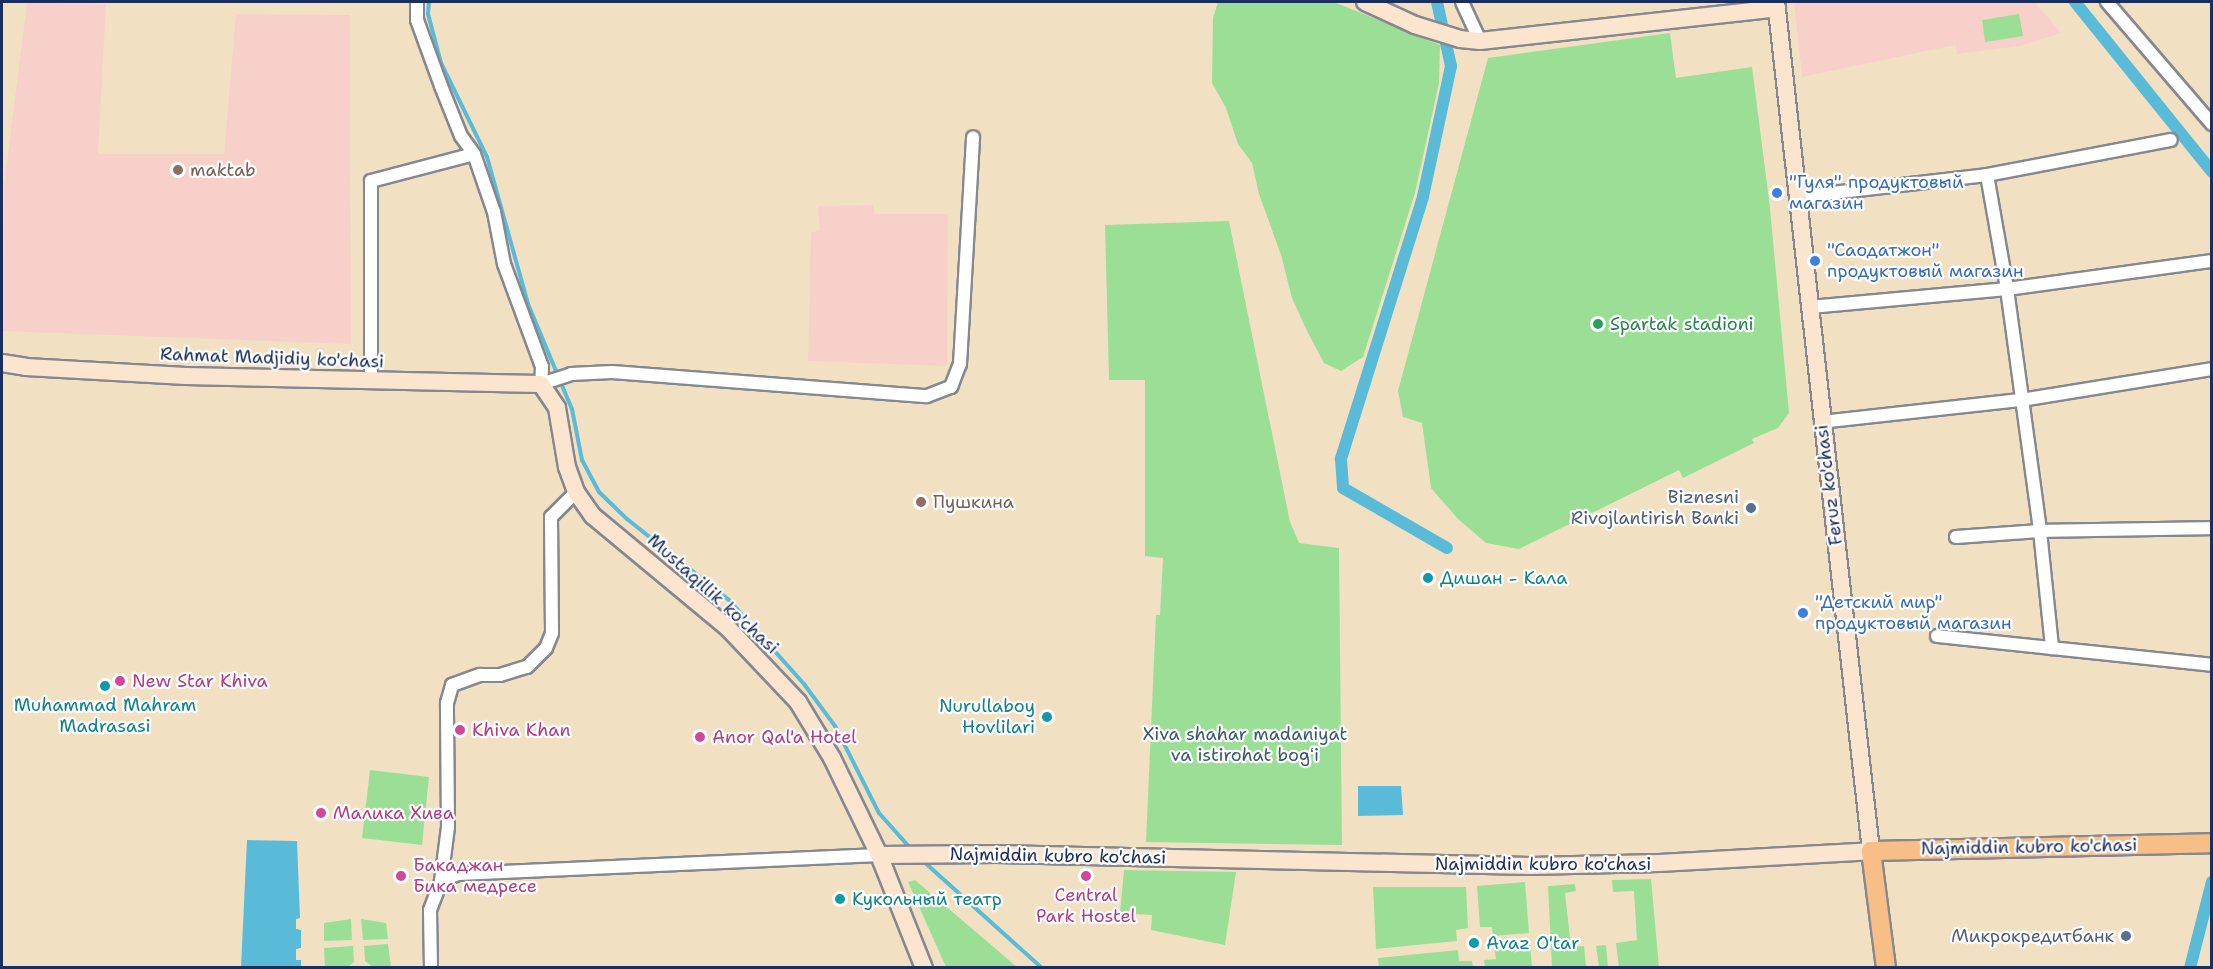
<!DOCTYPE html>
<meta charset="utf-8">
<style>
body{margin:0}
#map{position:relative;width:2213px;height:969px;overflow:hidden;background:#f2e0c3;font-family:"Shantell Sans",sans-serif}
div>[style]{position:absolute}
.built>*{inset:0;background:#f7d1c9}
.green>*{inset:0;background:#9bdf97}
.water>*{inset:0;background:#59bbd7}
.stream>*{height:4px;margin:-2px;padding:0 2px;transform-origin:2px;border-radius:2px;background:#59bbd7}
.canal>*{height:12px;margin:-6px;padding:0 6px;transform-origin:6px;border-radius:6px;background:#59bbd7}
.roads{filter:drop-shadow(2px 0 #868890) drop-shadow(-2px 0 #868890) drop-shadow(0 2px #868890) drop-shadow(0 -2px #868890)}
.minor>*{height:12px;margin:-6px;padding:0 6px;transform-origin:6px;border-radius:6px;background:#fff}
.secondary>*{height:16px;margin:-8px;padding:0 8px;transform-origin:8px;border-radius:8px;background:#fce5cf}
.primary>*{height:18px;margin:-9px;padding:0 9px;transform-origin:9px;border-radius:9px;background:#f7be87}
.dots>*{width:16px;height:16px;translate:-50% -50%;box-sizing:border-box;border:3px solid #fff;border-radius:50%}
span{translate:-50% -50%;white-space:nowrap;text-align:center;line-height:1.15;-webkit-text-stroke:4.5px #fff;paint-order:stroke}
.education-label{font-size:18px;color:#785e54}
.left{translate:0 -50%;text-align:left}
.shop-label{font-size:18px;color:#366cbe}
.leisure-label{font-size:18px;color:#27864d}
.street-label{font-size:18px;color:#1b2f5e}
.service-label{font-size:18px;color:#4e5e75}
.right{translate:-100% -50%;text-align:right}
.culture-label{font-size:18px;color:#0d838f}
.hotel-label{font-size:18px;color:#b23c85}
.park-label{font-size:18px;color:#3b5b6c}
.frame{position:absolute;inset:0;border:3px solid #1b2f5e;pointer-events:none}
</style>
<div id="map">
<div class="built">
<i style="clip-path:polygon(1794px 2px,2035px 2px,2061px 33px,2020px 46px,1957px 54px,1955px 45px,1802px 77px)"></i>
<i style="clip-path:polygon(27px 3px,106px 4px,98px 154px,224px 154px,236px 14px,350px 15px,351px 344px,2px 331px,4px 186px)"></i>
<i style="clip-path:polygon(873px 205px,875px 214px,948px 214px,947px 366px,808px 361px,811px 232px,820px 231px,818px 206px)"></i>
</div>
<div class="green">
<i style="clip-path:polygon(1218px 2px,1334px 2px,1440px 45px,1439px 83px,1415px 193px,1363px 357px,1341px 371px,1324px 363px,1307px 331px,1292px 298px,1281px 255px,1259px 194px,1252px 163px,1238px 144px,1226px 108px,1212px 83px,1213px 18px)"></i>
<i style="clip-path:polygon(2019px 14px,2023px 36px,1985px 42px,1982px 20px)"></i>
<i style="clip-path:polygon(1670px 33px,1676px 78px,1752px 67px,1770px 208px,1789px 413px,1778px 428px,1752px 439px,1754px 443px,1683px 478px,1679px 470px,1519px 549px,1486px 543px,1458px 519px,1431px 488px,1422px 423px,1403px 417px,1398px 391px,1488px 58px)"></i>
<i style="clip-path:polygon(1229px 221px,1290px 522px,1299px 543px,1339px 548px,1342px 845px,1146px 842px,1156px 615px,1160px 615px,1163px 558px,1145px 556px,1145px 380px,1109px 380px,1105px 225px)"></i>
<i style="clip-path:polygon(370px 770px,429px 777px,422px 845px,362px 838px)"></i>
<i style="clip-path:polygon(1124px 870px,1236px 872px,1225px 945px,1151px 930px,1152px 915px,1120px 913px)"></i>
<i style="clip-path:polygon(1651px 879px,1659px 967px,1619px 967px,1616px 943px,1637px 940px,1634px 891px,1613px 892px,1612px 880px)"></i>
<i style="clip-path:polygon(915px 880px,1017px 967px,946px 967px,908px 882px)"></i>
<i style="clip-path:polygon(1525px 882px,1529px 933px,1493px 936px,1492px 927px,1480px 927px,1477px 886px)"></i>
<i style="clip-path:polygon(1575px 884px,1576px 891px,1565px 893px,1571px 947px,1584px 946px,1586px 967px,1552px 967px,1548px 886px)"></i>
<i style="clip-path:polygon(1373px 887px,1466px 887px,1468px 928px,1456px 930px,1457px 941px,1376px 949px)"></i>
<i style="clip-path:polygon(351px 919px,352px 940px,324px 941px,324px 923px)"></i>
<i style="clip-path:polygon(361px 919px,386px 923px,388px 939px,363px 940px)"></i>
<i style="clip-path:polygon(1530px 943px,1532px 967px,1485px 967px,1484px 960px,1496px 959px,1494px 946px)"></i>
<i style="clip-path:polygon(388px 944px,391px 967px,373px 967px,365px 961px,364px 946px)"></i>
<i style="clip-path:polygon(1606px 945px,1608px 967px,1599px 967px,1596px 946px)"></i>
<i style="clip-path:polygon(353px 946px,354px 962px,348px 967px,325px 967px,324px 948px)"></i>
<i style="clip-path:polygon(1458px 950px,1459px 961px,1472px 961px,1473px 967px,1379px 967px,1378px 958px)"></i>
</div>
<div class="water">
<i style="clip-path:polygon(1358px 786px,1401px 786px,1403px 815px,1358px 816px)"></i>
<i style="clip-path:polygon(247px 840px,297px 841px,300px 918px,296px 919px,296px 929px,301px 930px,301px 948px,296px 949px,296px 960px,301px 960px,301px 967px,241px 967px)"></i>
</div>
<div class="stream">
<i style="left:429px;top:2px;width:12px;rotate:95deg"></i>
<i style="left:428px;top:14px;width:51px;rotate:75.1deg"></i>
<i style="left:441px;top:63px;width:105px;rotate:63.9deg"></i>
<i style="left:487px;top:157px;width:153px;rotate:74.4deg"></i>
<i style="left:528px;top:304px;width:114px;rotate:67.3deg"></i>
<i style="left:572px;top:409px;width:52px;rotate:78.9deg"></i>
<i style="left:582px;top:460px;width:36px;rotate:62deg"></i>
<i style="left:599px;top:492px;width:39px;rotate:44deg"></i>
<i style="left:627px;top:519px;width:130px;rotate:38.5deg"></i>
<i style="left:729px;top:600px;width:113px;rotate:48.2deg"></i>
<i style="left:804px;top:684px;width:52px;rotate:53.6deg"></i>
<i style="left:835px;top:726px;width:97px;rotate:63.2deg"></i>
<i style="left:879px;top:813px;width:50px;rotate:48.3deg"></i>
<i style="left:922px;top:860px;width:161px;rotate:42deg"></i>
</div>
<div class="canal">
<i style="left:1437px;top:2px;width:66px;rotate:77.7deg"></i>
<i style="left:1451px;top:66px;width:134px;rotate:102.1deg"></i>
<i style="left:1423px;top:197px;width:275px;rotate:107.4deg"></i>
<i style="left:1341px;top:459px;width:29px;rotate:86deg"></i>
<i style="left:1343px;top:488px;width:120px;rotate:30deg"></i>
<i style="left:2075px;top:2px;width:218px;rotate:51.1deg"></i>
<i style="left:2190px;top:968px;width:89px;rotate:-75.7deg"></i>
</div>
<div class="roads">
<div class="minor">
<i style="left:417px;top:2px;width:18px;rotate:90deg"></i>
<i style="left:417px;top:20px;width:70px;rotate:70deg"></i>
<i style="left:441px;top:86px;width:54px;rotate:68.2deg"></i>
<i style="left:461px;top:136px;width:22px;rotate:54deg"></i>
<i style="left:474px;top:154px;width:61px;rotate:71deg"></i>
<i style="left:494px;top:212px;width:53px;rotate:79.1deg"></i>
<i style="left:504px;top:264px;width:110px;rotate:69.7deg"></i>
<i style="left:542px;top:367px;width:17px;rotate:93deg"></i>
<i style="left:541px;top:384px;width:32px;rotate:-18deg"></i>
<i style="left:571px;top:374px;width:41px;rotate:-2.8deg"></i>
<i style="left:612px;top:372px;width:316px;rotate:4.4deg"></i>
<i style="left:927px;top:396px;width:26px;rotate:-21deg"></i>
<i style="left:951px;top:387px;width:25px;rotate:-69deg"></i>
<i style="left:960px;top:364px;width:227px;rotate:-86.7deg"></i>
<i style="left:1462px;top:2px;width:43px;rotate:65.2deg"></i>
<i style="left:2107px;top:2px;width:161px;rotate:49.3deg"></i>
<i style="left:1987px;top:175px;width:116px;rotate:80deg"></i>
<i style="left:2007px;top:289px;width:244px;rotate:82.2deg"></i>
<i style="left:2040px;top:531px;width:118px;rotate:84.1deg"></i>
<i style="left:1797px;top:197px;width:191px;rotate:-6.6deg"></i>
<i style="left:1987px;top:175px;width:187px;rotate:-10.8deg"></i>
<i style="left:1810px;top:307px;width:198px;rotate:-5.2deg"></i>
<i style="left:2007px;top:289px;width:207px;rotate:-7.8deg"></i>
<i style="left:371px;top:382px;width:201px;rotate:-90deg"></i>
<i style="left:371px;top:181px;width:106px;rotate:-14.7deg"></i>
<i style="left:1821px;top:422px;width:201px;rotate:-6.3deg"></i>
<i style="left:2021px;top:400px;width:193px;rotate:-9.2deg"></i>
<i style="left:1956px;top:537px;width:84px;rotate:-4.1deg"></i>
<i style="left:2040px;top:531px;width:172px;rotate:-1deg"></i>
<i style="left:1937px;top:636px;width:277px;rotate:6deg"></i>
<i style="left:441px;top:881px;width:18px;rotate:-22deg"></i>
<i style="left:458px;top:874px;width:421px;rotate:-2.6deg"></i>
<i style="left:431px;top:968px;width:58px;rotate:-91deg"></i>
<i style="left:430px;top:910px;width:31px;rotate:-69deg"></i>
<i style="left:441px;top:881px;width:54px;rotate:-82.6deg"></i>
<i style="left:448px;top:827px;width:124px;rotate:-90.5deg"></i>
<i style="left:447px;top:703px;width:19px;rotate:-74deg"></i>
<i style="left:452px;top:685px;width:30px;rotate:-20deg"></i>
<i style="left:480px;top:675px;width:20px"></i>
<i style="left:500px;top:675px;width:28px;rotate:-17deg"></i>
<i style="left:527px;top:667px;width:27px;rotate:-45deg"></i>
<i style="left:546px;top:648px;width:16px;rotate:-68deg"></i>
<i style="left:552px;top:633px;width:116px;rotate:-90.5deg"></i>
<i style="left:551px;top:517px;width:35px;rotate:-45deg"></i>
</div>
<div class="secondary">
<i style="left:1365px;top:2px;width:55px;rotate:24.7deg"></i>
<i style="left:1415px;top:25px;width:47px;rotate:17.3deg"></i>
<i style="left:1460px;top:39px;width:20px;rotate:6deg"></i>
<i style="left:1480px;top:41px;width:299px;rotate:-6.3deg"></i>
<i style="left:2px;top:363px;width:24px;rotate:9deg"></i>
<i style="left:26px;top:367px;width:160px;rotate:3.2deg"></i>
<i style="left:186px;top:376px;width:355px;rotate:1.3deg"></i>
<i style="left:541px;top:384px;width:29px;rotate:56deg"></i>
<i style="left:557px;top:408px;width:60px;rotate:80.4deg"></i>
<i style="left:567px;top:467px;width:27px;rotate:70deg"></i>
<i style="left:576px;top:492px;width:29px;rotate:55deg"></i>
<i style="left:593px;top:516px;width:175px;rotate:39.7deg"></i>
<i style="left:728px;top:628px;width:102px;rotate:46.6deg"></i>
<i style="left:798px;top:702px;width:66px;rotate:58.7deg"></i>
<i style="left:832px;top:758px;width:108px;rotate:64.1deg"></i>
<i style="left:879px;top:855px;width:122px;rotate:68.3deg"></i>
<i style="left:879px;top:855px;width:118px;rotate:-0.5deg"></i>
<i style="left:997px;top:854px;width:534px;rotate:1.29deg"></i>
<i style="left:1531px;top:866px;width:128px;rotate:-1.3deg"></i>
<i style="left:1659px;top:863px;width:212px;rotate:-3.2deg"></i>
<i style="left:1871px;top:851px;width:854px;rotate:-96.38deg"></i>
</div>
<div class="primary">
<i style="left:1886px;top:968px;width:118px;rotate:-97.3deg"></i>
<i style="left:1871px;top:851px;width:341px;rotate:-1.3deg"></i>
</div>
</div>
<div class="dots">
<i style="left:178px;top:170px;background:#8d6e63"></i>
<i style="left:1777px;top:193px;background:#3f7fe0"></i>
<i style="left:1815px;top:261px;background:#3f7fe0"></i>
<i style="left:1598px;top:324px;background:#2e9e5b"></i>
<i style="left:921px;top:502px;background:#8d6e63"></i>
<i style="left:1751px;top:508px;background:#5c6f8a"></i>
<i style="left:1428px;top:578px;background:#0f9aa8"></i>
<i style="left:1803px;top:613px;background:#3f7fe0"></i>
<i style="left:120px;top:681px;background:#d1479c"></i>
<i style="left:105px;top:686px;background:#0f9aa8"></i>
<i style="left:1047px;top:717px;background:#0f9aa8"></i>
<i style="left:460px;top:730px;background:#d1479c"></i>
<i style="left:700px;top:737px;background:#d1479c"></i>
<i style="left:321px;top:813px;background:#d1479c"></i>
<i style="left:401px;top:876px;background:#d1479c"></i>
<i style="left:1086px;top:876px;background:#d1479c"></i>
<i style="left:840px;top:899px;background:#0f9aa8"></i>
<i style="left:2126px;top:936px;background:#5c6f8a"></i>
<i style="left:1474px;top:943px;background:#0f9aa8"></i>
</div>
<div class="education-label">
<span class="left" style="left:190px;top:170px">maktab</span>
<span class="left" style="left:933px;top:502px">Пушкина</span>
</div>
<div class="shop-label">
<span class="left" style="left:1789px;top:193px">"Гуля" продуктовый<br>магазин</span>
<span class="left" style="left:1827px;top:261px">"Саодатжон"<br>продуктовый магазин</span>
<span class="left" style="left:1815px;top:613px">"Детский мир"<br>продуктовый магазин</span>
</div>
<div class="leisure-label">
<span class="left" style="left:1610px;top:324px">Spartak stadioni</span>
</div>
<div class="street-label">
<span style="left:272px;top:358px;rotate:2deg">Rahmat Madjidiy ko'chasi</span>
<span style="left:1829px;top:485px;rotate:-97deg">Feruz ko'chasi</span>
<span style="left:713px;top:594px;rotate:42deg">Mustaqillik ko'chasi</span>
<span style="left:2029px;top:847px;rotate:-1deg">Najmiddin kubro ko'chasi</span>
<span style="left:1058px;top:856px;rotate:1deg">Najmiddin kubro ko'chasi</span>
<span style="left:1543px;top:864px">Najmiddin kubro ko'chasi</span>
</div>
<div class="service-label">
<span class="right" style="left:1739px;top:508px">Biznesni<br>Rivojlantirish Banki</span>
<span class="right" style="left:2114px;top:936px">Микрокредитбанк</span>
</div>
<div class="culture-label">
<span class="left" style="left:1440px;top:578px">Дишан - Кала</span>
<span style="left:105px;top:716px">Muhammad Mahram<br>Madrasasi</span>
<span class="right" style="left:1035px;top:717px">Nurullaboy<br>Hovlilari</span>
<span class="left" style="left:852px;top:899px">Кукольный театр</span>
<span class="left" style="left:1486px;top:943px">Avaz O'tar</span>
</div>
<div class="hotel-label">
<span class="left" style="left:132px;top:681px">New Star Khiva</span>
<span class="left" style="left:472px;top:730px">Khiva Khan</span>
<span class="left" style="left:712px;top:737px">Anor Qal'a Hotel</span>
<span class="left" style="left:333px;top:813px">Малика Хива</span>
<span class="left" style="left:413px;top:876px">Бакаджан<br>Бика медресе</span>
<span style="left:1086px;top:906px">Central<br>Park Hostel</span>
</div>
<div class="park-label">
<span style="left:1245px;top:745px">Xiva shahar madaniyat<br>va istirohat bogʻi</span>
</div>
<div class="frame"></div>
</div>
